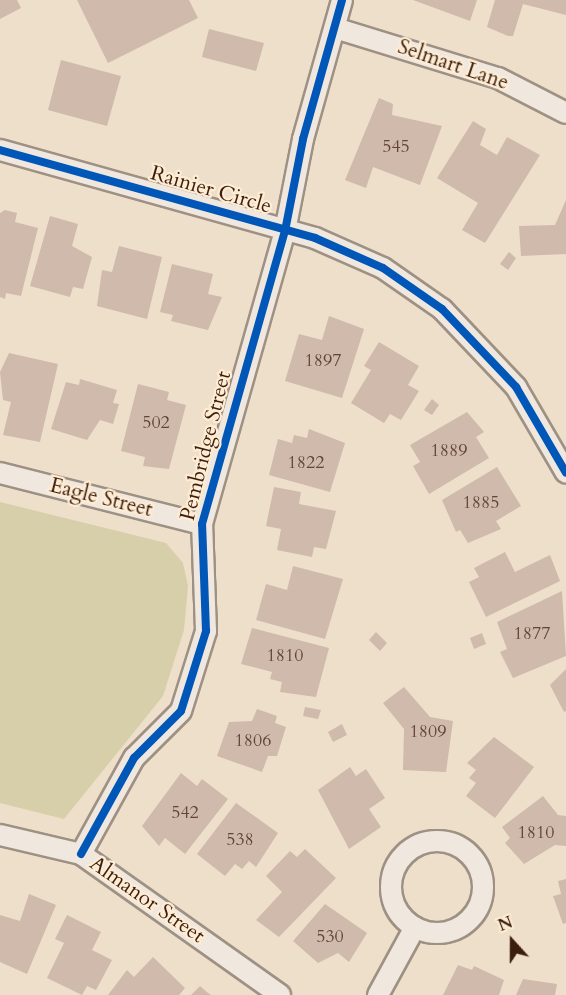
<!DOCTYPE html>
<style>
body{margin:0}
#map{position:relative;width:566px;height:995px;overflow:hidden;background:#eedfca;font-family:Cardo,serif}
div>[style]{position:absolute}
.green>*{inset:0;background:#d6cfa9}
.building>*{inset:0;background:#cfbaab}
.roads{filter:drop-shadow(2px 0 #9e9184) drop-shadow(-2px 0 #9e9184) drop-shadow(0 2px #9e9184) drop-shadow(0 -2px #9e9184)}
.minor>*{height:20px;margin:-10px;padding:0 10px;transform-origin:10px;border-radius:10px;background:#f0e8de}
.minor>.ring{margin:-10px;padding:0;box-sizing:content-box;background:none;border:20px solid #f0e8de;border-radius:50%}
.cycleway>*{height:8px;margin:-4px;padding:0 4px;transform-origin:4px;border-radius:4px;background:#0057b8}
span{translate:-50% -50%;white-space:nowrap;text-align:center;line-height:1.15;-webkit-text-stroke:4.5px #feecd3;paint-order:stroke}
.number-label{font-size:18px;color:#614537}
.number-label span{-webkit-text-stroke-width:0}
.street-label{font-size:21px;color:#3c1e10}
.north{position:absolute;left:482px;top:911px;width:60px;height:60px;-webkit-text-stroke:4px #feecd3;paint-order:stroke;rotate:339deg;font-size:16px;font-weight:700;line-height:24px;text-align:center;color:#3c1e10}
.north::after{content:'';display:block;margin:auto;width:21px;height:27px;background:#3c1e10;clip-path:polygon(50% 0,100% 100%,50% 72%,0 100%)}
</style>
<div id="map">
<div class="green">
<i style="clip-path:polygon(0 502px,166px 543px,183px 563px,188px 586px,184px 630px,163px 696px,64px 819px,0 803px)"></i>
</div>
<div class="building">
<i style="clip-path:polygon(0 0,17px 0,21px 8px,0 19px)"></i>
<i style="clip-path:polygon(77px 0,189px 0,198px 18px,108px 63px)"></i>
<i style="clip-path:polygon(413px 0,477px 0,470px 21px)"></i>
<i style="clip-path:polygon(495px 0,566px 0,566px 15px,523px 4px,513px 36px,508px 36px,487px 27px)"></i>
<i style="clip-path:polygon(209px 29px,264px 43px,256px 71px,202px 57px)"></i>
<i style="clip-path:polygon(61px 60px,121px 76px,107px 126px,48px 110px)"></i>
<i style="clip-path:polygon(379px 98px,393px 104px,392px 115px,442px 126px,420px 185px,373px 167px,366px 188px,345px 180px)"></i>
<i style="clip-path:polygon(473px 121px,486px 129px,480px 145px,497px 155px,507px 137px,540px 155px,485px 243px,462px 230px,478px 203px,437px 178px)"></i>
<i style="clip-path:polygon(566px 200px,566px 254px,521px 256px,519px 226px,555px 225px)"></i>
<i style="clip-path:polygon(5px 210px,17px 213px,15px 222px,38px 228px,21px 296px,6px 293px,5px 299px,0 297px,0 213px)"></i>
<i style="clip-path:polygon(50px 216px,78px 224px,72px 246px,92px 257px,83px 289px,73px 287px,70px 297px,30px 286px)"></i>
<i style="clip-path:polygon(119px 246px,162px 257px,147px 319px,97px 306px,102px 270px,112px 272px)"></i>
<i style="clip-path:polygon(509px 252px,516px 258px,508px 270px,500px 264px)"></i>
<i style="clip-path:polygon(172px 264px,213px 274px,208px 294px,222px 297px,208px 330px,171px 321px,173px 315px,160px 312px)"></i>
<i style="clip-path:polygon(329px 316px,364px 329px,342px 398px,285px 381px,299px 334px,322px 340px)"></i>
<i style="clip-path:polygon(379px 342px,419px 366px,408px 385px,419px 391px,401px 420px,390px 414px,384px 423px,351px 403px,371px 370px,364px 366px)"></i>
<i style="clip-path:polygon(9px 353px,58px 364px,40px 442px,3px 435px,11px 402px,3px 400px,0 372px)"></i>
<i style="clip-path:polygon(80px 379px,117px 390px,113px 403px,119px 404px,113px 424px,100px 420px,87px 440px,51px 429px,66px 382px,79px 385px)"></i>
<i style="clip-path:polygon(138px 384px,169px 392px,167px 400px,186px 405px,169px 469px,143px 466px,145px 457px,121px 451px)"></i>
<i style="clip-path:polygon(432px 399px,439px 405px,432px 415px,424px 410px)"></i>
<i style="clip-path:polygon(467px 412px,484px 432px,476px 437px,489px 458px,429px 494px,413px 466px,420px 462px,410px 445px)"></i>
<i style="clip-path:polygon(309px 429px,345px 443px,330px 492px,269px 475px,278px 439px,292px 443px,294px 435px,307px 438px)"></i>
<i style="clip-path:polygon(497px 467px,521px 506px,496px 521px,501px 529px,468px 543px,460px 530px,456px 532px,442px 500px)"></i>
<i style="clip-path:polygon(274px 487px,301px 492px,299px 504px,336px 511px,326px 549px,314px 547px,312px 557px,277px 550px,281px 529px,266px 526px)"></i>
<i style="clip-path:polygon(505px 552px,515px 572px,550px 555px,560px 581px,486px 617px,469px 582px,479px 577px,474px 568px)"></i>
<i style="clip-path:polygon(293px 566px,343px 579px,325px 639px,256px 620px,266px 584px,287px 590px)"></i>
<i style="clip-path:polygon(562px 591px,566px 656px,513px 678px,500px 652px,507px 649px,497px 622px)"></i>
<i style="clip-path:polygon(252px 628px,329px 648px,316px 697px,280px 692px,282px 682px,270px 679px,272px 672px,241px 664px)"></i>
<i style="clip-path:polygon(376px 632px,387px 643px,380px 651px,369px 640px)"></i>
<i style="clip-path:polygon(482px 633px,486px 644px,474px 649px,470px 638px)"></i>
<i style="clip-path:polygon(566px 669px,566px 711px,564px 712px,550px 685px)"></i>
<i style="clip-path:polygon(404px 687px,430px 717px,453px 721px,446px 772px,403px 770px,404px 729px,383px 703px)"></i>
<i style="clip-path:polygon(305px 707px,321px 710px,318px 719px,303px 716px)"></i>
<i style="clip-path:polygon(257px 709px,277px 716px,275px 723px,286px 727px,277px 756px,268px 756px,262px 772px,217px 756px,229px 722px,252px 721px)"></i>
<i style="clip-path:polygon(342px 724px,347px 735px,333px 742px,328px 732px)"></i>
<i style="clip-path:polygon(494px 737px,534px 767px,495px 818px,466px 796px,476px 783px,469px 778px,476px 770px,467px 763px)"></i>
<i style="clip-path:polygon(350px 767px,356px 776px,366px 769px,385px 798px,369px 809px,381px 827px,349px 849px,318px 790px)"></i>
<i style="clip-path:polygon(181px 773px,197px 786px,202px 779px,228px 799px,185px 854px,165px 838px,159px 846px,142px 826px)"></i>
<i style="clip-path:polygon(543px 796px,558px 815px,566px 816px,566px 846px,555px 845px,524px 864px,505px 843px,510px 838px,502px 827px)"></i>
<i style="clip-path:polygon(236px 803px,278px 833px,256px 867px,249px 861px,242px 869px,235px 864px,225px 876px,197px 854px)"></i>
<i style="clip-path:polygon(305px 849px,336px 878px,279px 937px,256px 920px,282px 892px,266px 876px,290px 851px,297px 857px)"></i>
<i style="clip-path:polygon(566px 879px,566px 923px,563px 924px,553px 896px,561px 894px,558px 881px)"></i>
<i style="clip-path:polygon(29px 894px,56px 905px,27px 974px,0 962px,0 915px,20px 921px)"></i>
<i style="clip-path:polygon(325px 904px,367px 933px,349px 962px,338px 953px,318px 963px,293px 941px)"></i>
<i style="clip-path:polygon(67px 915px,101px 932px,92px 950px,112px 960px,96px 990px,87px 986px,82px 995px,47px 978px,64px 943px,55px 939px)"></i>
<i style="clip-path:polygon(153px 957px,185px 988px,179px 995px,108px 995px,127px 970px,134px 977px)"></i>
<i style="clip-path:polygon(458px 965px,472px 970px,474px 966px,504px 980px,499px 995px,443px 995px)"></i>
<i style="clip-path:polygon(523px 979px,557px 984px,555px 995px,516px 995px)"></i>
<i style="clip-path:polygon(200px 986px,208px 993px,211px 995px,191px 995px)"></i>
</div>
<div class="roads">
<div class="minor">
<i style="left:335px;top:28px;width:170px;rotate:17.1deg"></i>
<i style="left:498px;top:78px;width:76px;rotate:27.2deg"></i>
<i style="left:0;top:150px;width:327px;rotate:15.6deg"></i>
<i style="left:315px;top:238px;width:74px;rotate:23.8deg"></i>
<i style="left:383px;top:268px;width:72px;rotate:34.8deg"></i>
<i style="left:442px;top:309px;width:108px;rotate:46.5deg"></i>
<i style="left:516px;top:387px;width:99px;rotate:59.8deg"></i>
<i style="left:0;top:473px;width:208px;rotate:14.2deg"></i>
<i style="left:0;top:835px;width:83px;rotate:13.2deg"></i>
<i style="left:81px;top:854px;width:244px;rotate:35.3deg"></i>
<i class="ring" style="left:391px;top:841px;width:72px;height:72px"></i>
<i style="left:81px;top:854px;width:110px;rotate:-61.1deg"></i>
<i style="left:134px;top:758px;width:66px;rotate:-45deg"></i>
<i style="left:181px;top:711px;width:84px;rotate:-72.6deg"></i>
<i style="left:206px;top:631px;width:107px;rotate:-92.1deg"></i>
<i style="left:202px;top:524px;width:305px;rotate:-74.2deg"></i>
<i style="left:285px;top:231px;width:94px;rotate:-78.9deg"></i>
<i style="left:303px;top:139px;width:144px;rotate:-74.3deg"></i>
<i style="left:378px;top:995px;width:77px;rotate:-61.4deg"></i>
</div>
</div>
<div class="cycleway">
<i style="left:0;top:150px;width:327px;rotate:15.6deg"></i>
<i style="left:315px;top:238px;width:74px;rotate:23.8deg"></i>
<i style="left:383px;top:268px;width:72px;rotate:34.8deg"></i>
<i style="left:442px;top:309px;width:108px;rotate:46.5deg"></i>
<i style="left:516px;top:387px;width:99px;rotate:59.8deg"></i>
<i style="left:81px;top:854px;width:110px;rotate:-61.1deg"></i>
<i style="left:134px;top:758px;width:66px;rotate:-45deg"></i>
<i style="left:181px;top:711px;width:84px;rotate:-72.6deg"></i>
<i style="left:206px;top:631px;width:107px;rotate:-92.1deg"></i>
<i style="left:202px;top:524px;width:305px;rotate:-74.2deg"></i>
<i style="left:285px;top:231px;width:94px;rotate:-78.9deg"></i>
<i style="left:303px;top:139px;width:144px;rotate:-74.3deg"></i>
</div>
<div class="number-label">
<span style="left:396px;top:147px">545</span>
<span style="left:323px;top:361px">1897</span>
<span style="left:156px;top:423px">502</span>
<span style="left:449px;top:451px">1889</span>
<span style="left:306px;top:463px">1822</span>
<span style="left:481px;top:503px">1885</span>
<span style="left:532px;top:634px">1877</span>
<span style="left:285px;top:656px">1810</span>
<span style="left:428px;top:732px">1809</span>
<span style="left:253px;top:741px">1806</span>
<span style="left:185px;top:813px">542</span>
<span style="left:536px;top:833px">1810</span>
<span style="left:240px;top:840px">538</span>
<span style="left:330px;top:937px">530</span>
</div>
<div class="street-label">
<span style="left:453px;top:65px;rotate:19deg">Selmart Lane</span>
<span style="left:211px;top:190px;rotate:16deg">Rainier Circle</span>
<span style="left:206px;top:446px;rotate:-76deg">Pembridge Street</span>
<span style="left:101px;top:498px;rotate:14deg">Eagle Street</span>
<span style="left:147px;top:900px;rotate:35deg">Almanor Street</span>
</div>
<div class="north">N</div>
</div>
